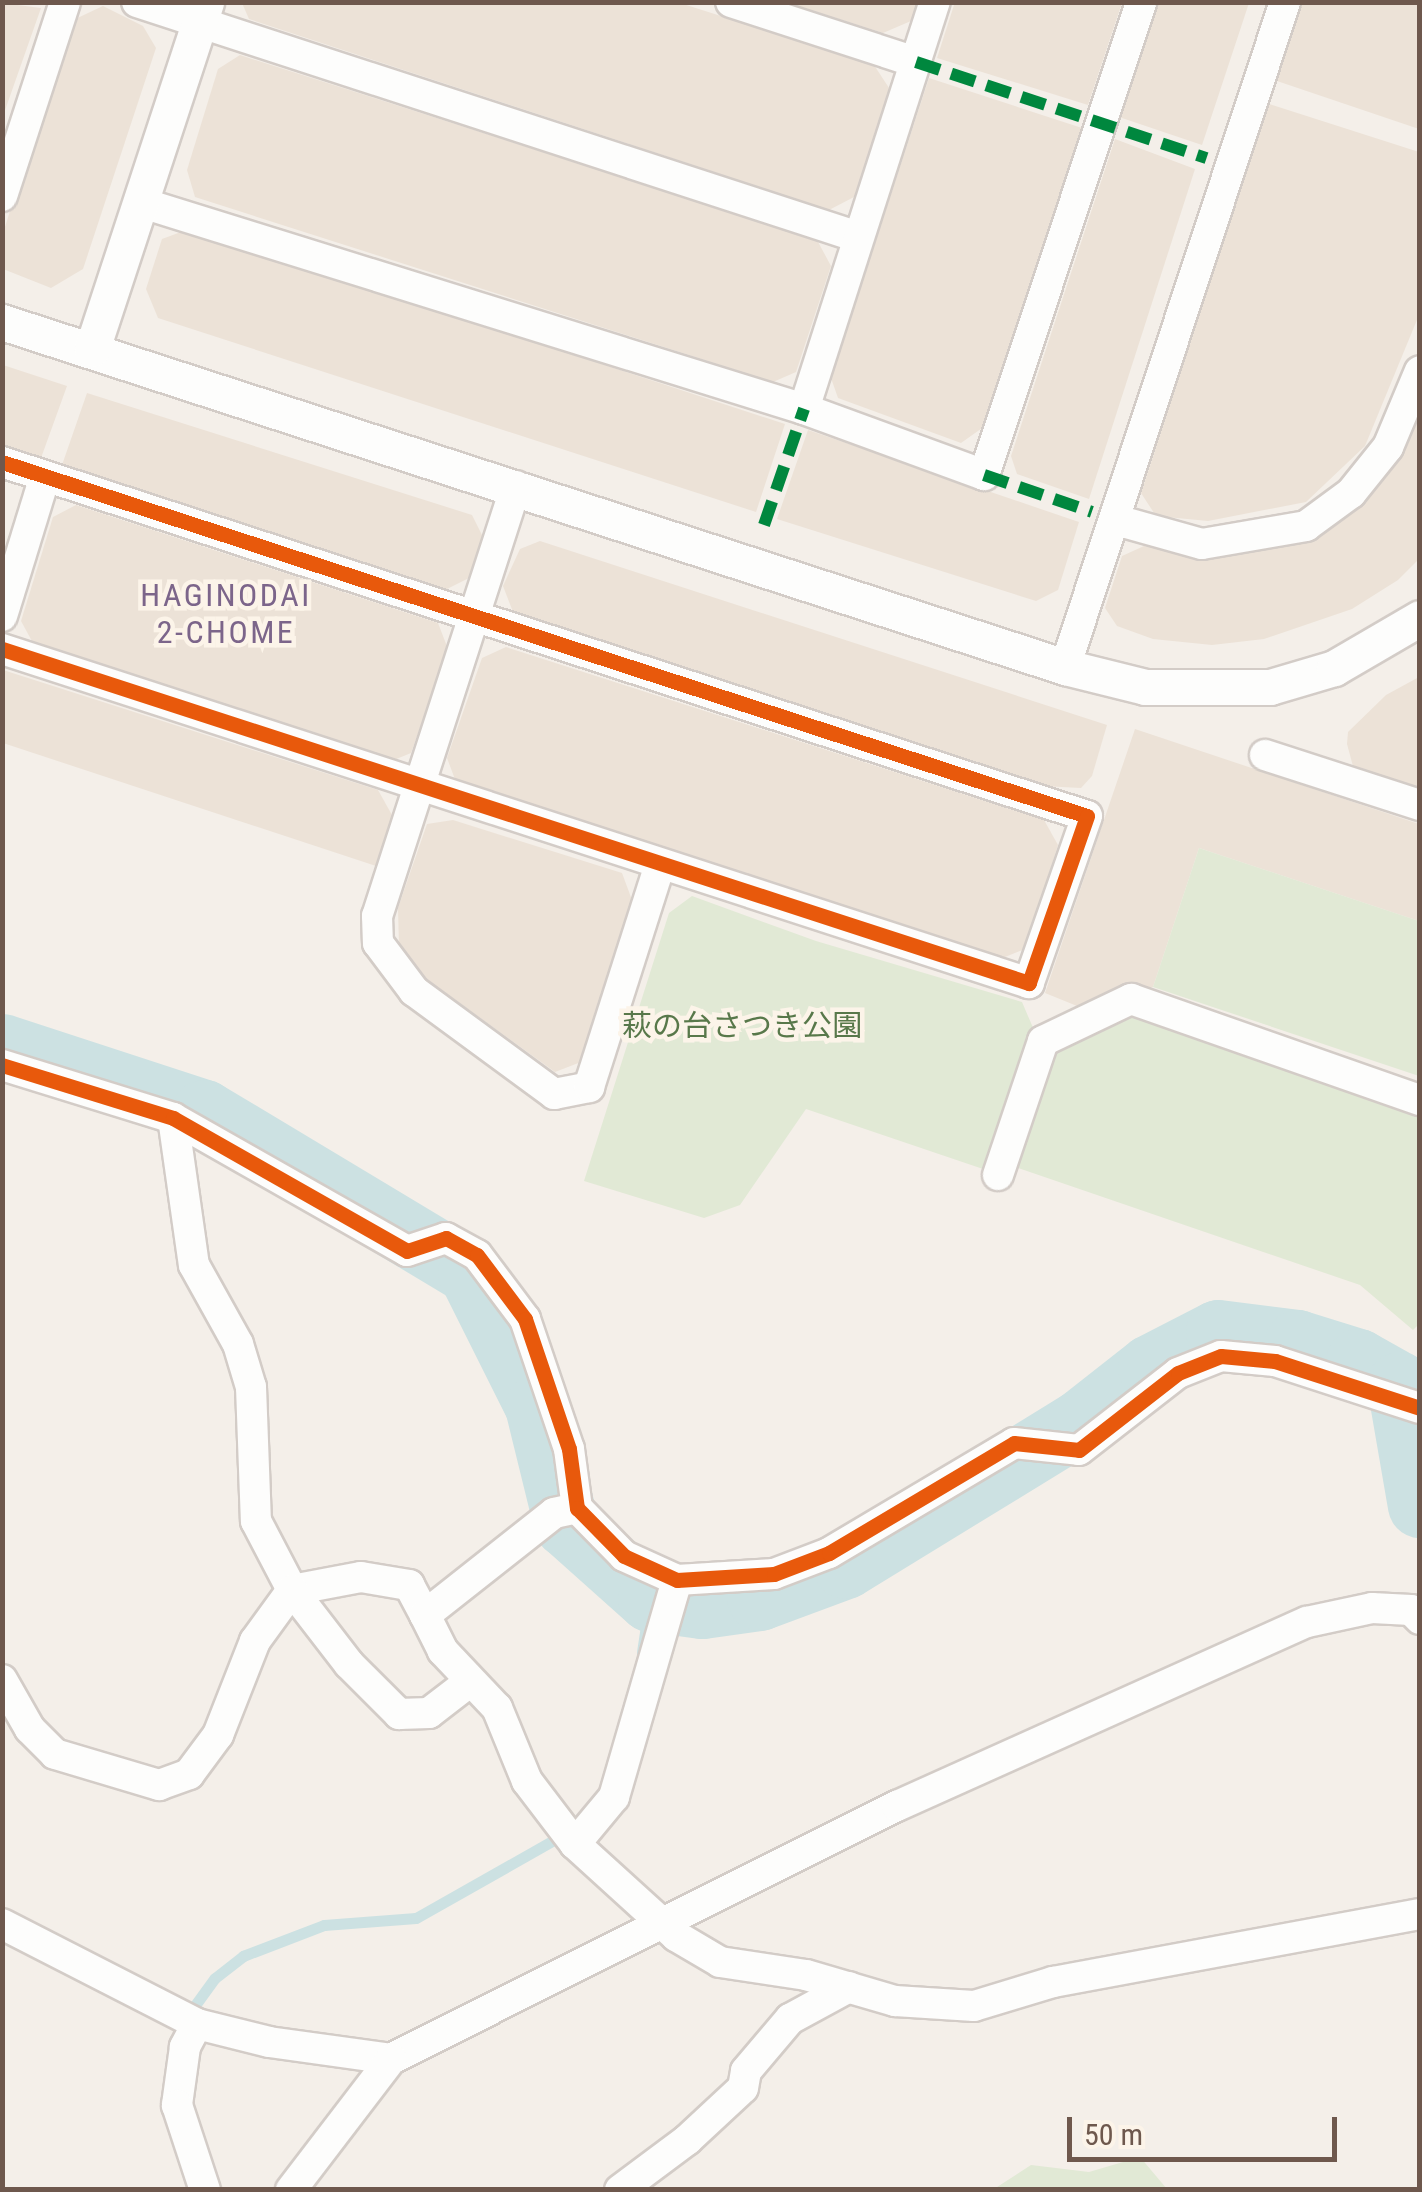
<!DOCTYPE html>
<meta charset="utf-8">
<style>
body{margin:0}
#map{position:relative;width:1422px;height:2192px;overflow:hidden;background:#f4efe9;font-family:"Roboto Condensed","Noto Sans JP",sans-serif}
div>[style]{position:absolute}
.residential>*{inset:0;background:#ece2d7}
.green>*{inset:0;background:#e1e9d5}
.stream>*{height:11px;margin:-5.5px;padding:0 5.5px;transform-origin:5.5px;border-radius:5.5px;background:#cce1e2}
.river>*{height:65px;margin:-32.5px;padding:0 32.5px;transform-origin:32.5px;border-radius:32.5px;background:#cce1e2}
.roads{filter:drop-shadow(2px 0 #d3ccc7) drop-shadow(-2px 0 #d3ccc7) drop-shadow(0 2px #d3ccc7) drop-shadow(0 -2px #d3ccc7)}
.minor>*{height:30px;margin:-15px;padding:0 15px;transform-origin:15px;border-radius:15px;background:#fdfdfc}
.tertiary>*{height:35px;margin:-17.5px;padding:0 17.5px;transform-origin:17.5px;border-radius:17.5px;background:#fdfdfc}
.quiet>*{height:12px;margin-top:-6px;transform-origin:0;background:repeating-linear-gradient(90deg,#00873e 0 25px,transparent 0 37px)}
.cycleway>*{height:15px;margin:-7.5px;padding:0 7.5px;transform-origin:7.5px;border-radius:7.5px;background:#e8590c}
span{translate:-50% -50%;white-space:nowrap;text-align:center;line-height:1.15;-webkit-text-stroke:9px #fcf4e9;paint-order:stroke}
.park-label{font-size:30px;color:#58784a}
.neighbourhood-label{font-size:32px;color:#7c658a;letter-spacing:2.5px}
.frame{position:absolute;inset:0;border:5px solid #6e584d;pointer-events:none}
.scale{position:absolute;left:1067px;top:2117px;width:270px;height:45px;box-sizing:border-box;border:5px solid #6e584d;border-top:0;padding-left:12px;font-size:30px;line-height:35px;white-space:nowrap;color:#6e584d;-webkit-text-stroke:8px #fcf4e9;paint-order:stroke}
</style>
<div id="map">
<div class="residential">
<i style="clip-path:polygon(955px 2px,1122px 3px,1088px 105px,937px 58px)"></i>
<i style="clip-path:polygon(2px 3px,41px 8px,3px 116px,2px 116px)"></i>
<i style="clip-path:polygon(242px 3px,680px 3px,874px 65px,891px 91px,854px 197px,829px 210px,249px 19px)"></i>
<i style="clip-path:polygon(789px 3px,917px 3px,911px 21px,883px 33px)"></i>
<i style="clip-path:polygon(1157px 3px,1249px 3px,1202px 145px,1119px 117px)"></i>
<i style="clip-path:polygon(1302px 3px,1419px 3px,1419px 129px,1277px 81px)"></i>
<i style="clip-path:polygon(103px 6px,143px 26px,156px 48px,83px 269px,51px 288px,3px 269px,3px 233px,71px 21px)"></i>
<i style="clip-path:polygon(240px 55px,817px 240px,831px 266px,796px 372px,773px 382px,195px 197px,187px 170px,218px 69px)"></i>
<i style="clip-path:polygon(929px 78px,1082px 128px,985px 426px,961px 443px,838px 398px,831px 378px)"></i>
<i style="clip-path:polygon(1269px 104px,1419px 152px,1419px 315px,1365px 446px,1306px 502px,1208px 521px,1156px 516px,1141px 493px)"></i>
<i style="clip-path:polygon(1115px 139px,1195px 169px,1089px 499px,1017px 474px,1011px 456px)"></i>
<i style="clip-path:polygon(189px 229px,785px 424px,756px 512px,158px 318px,146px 289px,162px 239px)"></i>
<i style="clip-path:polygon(3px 365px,67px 386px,41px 458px,3px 446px)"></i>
<i style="clip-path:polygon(87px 393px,472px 515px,484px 539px,469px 578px,445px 590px,62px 465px)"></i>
<i style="clip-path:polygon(1419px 411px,1419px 559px,1398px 580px,1352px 609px,1264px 639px,1212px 645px,1153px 639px,1117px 626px,1105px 608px,1122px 556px,1144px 546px,1195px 554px,1285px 542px,1408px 438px)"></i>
<i style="clip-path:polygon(808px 430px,1079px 522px,1058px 590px,1036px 601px,777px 519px)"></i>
<i style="clip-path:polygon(76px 505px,438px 623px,448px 649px,411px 753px,389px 762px,33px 643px,21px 621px,53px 517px)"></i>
<i style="clip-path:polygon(540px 541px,1107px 725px,1092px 776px,1081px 788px,1042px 786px,513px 612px,503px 586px,520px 549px)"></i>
<i style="clip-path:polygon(506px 647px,1044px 820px,1058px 845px,1025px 949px,1000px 959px,456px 782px,447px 758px,482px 658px)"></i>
<i style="clip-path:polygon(3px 670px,378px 790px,392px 815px,376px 866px,3px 743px)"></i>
<i style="clip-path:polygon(1419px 677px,1419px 791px,1354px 770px,1347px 744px,1348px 732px,1386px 695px)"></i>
<i style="clip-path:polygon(1135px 729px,1419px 824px,1419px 921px,1199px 848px,1153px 987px,1082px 1008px,1045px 993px)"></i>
<i style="clip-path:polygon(453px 820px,622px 873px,632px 900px,581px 1062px,555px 1072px,414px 970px,399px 946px,398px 908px,427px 824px)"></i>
</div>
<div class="green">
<i style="clip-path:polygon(1199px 848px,1419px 921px,1419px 1076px,1153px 987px)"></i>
<i style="clip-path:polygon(692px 896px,816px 941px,1022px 1002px,1034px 1030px,986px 1170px,806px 1109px,740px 1205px,704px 1218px,584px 1181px,669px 913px)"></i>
<i style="clip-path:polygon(1138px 1014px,1419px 1113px,1419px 1324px,1413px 1330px,1360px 1285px,1012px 1166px,1053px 1050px)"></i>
<i style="clip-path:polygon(1140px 2157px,1167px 2189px,994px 2189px,1031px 2165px,1089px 2172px)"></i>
</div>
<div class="stream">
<i style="left:642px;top:1652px;width:54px;rotate:-81.4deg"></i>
<i style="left:193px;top:2008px;width:37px;rotate:-54deg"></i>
<i style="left:215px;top:1978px;width:36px;rotate:-38deg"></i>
<i style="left:243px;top:1956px;width:87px;rotate:-20.9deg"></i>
<i style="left:324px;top:1925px;width:92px;rotate:-4.4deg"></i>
<i style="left:416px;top:1918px;width:172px;rotate:-29.5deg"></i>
</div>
<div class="river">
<i style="left:2px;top:1046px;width:213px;rotate:18.1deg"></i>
<i style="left:204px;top:1112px;width:310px;rotate:31deg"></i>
<i style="left:470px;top:1272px;width:150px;rotate:63.4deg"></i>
<i style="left:537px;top:1406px;width:122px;rotate:76.2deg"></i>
<i style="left:566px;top:1524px;width:113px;rotate:41.8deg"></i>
<i style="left:650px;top:1599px;width:52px;rotate:7.7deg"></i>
<i style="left:702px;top:1606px;width:58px;rotate:-8deg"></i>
<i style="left:759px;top:1598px;width:92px;rotate:-20.4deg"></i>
<i style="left:845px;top:1566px;width:276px;rotate:-31.5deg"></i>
<i style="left:1080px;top:1422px;width:89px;rotate:-38.2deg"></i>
<i style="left:1150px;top:1367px;width:76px;rotate:-27.2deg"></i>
<i style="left:1218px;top:1332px;width:80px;rotate:7.2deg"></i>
<i style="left:1297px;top:1342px;width:64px;rotate:17.3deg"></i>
<i style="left:1358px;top:1361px;width:47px;rotate:29.3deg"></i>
<i style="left:1399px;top:1384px;width:123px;rotate:80.2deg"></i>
</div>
<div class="roads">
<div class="minor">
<i style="left:137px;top:2px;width:758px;rotate:18.05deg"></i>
<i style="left:731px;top:2px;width:194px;rotate:18deg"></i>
<i style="left:2px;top:196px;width:204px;rotate:-72deg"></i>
<i style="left:139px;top:202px;width:696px;rotate:17.29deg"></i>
<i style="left:804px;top:409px;width:192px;rotate:20.1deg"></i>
<i style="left:984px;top:475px;width:498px;rotate:-71.6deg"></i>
<i style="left:804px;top:409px;width:428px;rotate:-72.2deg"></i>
<i style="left:2px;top:462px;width:1141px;rotate:18.07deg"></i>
<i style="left:1087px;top:816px;width:177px;rotate:109.2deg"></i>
<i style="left:1029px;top:983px;width:1080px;rotate:-161.98deg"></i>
<i style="left:516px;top:486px;width:452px;rotate:107.9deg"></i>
<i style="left:377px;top:916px;width:27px;rotate:88deg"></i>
<i style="left:378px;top:943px;width:60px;rotate:53.1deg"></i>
<i style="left:414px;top:991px;width:174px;rotate:36.3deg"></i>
<i style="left:554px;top:1094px;width:36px;rotate:-11deg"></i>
<i style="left:589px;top:1087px;width:231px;rotate:-72.3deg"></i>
<i style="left:1116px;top:520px;width:89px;rotate:15.6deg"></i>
<i style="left:1202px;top:544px;width:106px;rotate:-9.8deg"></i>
<i style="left:1306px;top:526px;width:56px;rotate:-36.3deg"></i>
<i style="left:1351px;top:493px;width:59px;rotate:-51.2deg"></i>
<i style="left:1388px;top:447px;width:82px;rotate:-67.2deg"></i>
<i style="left:2px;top:616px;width:146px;rotate:-72.9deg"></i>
<i style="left:1065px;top:667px;width:700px;rotate:-71.69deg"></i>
<i style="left:1265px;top:755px;width:163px;rotate:17.9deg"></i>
<i style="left:2px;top:1065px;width:179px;rotate:17.2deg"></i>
<i style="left:173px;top:1118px;width:269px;rotate:29.6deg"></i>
<i style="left:407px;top:1251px;width:41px;rotate:-18.4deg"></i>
<i style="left:446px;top:1238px;width:35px;rotate:29deg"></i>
<i style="left:477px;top:1255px;width:80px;rotate:53.1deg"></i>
<i style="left:525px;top:1319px;width:137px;rotate:71.3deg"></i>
<i style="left:569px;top:1449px;width:60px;rotate:82.3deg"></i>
<i style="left:577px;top:1508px;width:67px;rotate:45.6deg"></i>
<i style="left:624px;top:1556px;width:58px;rotate:24.4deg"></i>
<i style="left:677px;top:1580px;width:97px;rotate:-3.5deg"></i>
<i style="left:774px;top:1574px;width:59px;rotate:-20.9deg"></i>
<i style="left:829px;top:1553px;width:215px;rotate:-30.7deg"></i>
<i style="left:1014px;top:1443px;width:65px;rotate:6.1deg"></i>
<i style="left:1079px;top:1450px;width:125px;rotate:-37.9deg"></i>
<i style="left:1178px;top:1373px;width:46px;rotate:-21.6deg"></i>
<i style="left:1221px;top:1356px;width:54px;rotate:5.3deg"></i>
<i style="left:1275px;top:1361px;width:152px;rotate:18deg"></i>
<i style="left:173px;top:1118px;width:148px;rotate:81.9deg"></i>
<i style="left:194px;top:1265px;width:90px;rotate:60.9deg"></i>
<i style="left:238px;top:1344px;width:45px;rotate:73.2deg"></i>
<i style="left:251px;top:1387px;width:134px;rotate:87.9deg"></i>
<i style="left:256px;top:1521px;width:78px;rotate:62.4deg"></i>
<i style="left:292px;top:1590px;width:70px;rotate:-10.7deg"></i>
<i style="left:361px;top:1577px;width:49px;rotate:9.5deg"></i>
<i style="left:409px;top:1585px;width:34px;rotate:62deg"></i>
<i style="left:998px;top:1175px;width:141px;rotate:-71.4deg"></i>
<i style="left:1043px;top:1041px;width:98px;rotate:-25.5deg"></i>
<i style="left:1131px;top:999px;width:306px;rotate:19.3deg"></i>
<i style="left:677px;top:1580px;width:226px;rotate:106.2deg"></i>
<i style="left:614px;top:1797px;width:61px;rotate:129.7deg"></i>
<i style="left:575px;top:1844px;width:137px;rotate:42.3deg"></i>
<i style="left:676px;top:1936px;width:51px;rotate:30.6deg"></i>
<i style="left:720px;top:1962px;width:87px;rotate:8.6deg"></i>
<i style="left:806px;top:1975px;width:93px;rotate:16.3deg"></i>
<i style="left:895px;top:2001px;width:79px;rotate:3.6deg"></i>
<i style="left:974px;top:2006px;width:83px;rotate:-16.9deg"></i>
<i style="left:1053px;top:1982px;width:373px;rotate:-10.5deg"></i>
<i style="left:2px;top:1680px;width:56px;rotate:60.3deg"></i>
<i style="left:30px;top:1729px;width:35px;rotate:45deg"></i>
<i style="left:55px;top:1754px;width:109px;rotate:16.6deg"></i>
<i style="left:159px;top:1785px;width:32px;rotate:-20deg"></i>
<i style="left:189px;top:1774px;width:49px;rotate:-53.4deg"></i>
<i style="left:218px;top:1735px;width:101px;rotate:-68.5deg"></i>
<i style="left:255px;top:1641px;width:63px;rotate:-54deg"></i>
<i style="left:292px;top:1590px;width:93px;rotate:52.4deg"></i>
<i style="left:349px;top:1664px;width:71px;rotate:45deg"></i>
<i style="left:399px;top:1714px;width:30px;rotate:-2deg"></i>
<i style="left:429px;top:1713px;width:49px;rotate:-37.6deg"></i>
<i style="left:575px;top:1844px;width:79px;rotate:-127.3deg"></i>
<i style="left:527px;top:1781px;width:79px;rotate:-112.3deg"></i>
<i style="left:497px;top:1708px;width:79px;rotate:-133.5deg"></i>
<i style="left:443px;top:1651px;width:40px;rotate:-116.6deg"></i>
<i style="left:425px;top:1615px;width:164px;rotate:-38.3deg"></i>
<i style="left:554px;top:1513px;width:24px;rotate:-12deg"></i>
<i style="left:2px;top:1924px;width:219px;rotate:27.1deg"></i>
<i style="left:197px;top:2024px;width:74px;rotate:14deg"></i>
<i style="left:269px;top:2042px;width:123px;rotate:7.9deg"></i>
<i style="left:391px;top:2059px;width:566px;rotate:-26.57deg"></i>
<i style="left:897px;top:1806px;width:449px;rotate:-24.2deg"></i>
<i style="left:1307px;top:1622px;width:66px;rotate:-12.2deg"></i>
<i style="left:1372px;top:1608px;width:39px;rotate:3deg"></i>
<i style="left:1411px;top:1610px;width:13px;rotate:45deg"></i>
<i style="left:197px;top:2024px;width:26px;rotate:118deg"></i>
<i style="left:185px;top:2047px;width:59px;rotate:97.9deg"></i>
<i style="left:177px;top:2105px;width:89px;rotate:71.8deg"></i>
<i style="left:291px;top:2190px;width:165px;rotate:-52.6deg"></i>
<i style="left:620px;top:2190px;width:84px;rotate:-36.7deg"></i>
<i style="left:687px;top:2140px;width:76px;rotate:-42.9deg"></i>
<i style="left:743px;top:2088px;width:17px;rotate:-80deg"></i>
<i style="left:746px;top:2071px;width:68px;rotate:-49.8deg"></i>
<i style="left:790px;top:2019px;width:67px;rotate:-28.5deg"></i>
</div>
<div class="tertiary">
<i style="left:2px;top:322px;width:1118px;rotate:17.98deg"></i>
<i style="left:1065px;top:667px;width:82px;rotate:14deg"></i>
<i style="left:1145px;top:687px;width:125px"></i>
<i style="left:1270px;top:687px;width:67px;rotate:-16.5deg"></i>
<i style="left:1334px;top:668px;width:99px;rotate:-30.2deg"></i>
<i style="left:92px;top:349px;width:365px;rotate:-71.8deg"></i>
</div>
</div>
<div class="quiet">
<i style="left:916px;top:62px;width:306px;rotate:18.3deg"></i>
<i style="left:984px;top:475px;width:114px;rotate:18.9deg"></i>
<i style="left:764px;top:525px;width:123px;rotate:-71deg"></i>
</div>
<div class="cycleway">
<i style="left:2px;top:462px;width:1141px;rotate:18.07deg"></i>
<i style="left:1087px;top:816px;width:177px;rotate:109.2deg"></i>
<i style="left:1029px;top:983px;width:1080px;rotate:-161.98deg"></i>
<i style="left:2px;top:1065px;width:179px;rotate:17.2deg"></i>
<i style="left:173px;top:1118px;width:269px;rotate:29.6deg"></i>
<i style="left:407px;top:1251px;width:41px;rotate:-18.4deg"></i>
<i style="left:446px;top:1238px;width:35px;rotate:29deg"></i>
<i style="left:477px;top:1255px;width:80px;rotate:53.1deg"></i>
<i style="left:525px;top:1319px;width:137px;rotate:71.3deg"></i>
<i style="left:569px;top:1449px;width:60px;rotate:82.3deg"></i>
<i style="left:577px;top:1508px;width:67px;rotate:45.6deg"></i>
<i style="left:624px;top:1556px;width:58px;rotate:24.4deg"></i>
<i style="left:677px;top:1580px;width:97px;rotate:-3.5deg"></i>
<i style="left:774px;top:1574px;width:59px;rotate:-20.9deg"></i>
<i style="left:829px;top:1553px;width:215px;rotate:-30.7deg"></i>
<i style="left:1014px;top:1443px;width:65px;rotate:6.1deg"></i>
<i style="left:1079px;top:1450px;width:125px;rotate:-37.9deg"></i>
<i style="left:1178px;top:1373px;width:46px;rotate:-21.6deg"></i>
<i style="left:1221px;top:1356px;width:54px;rotate:5.3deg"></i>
<i style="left:1275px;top:1361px;width:152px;rotate:18deg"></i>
</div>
<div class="park-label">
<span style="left:742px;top:1026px">萩の台さつき公園</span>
</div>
<div class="neighbourhood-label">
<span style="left:226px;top:614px">HAGINODAI<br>2-CHOME</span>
</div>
<div class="frame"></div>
<div class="scale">50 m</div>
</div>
